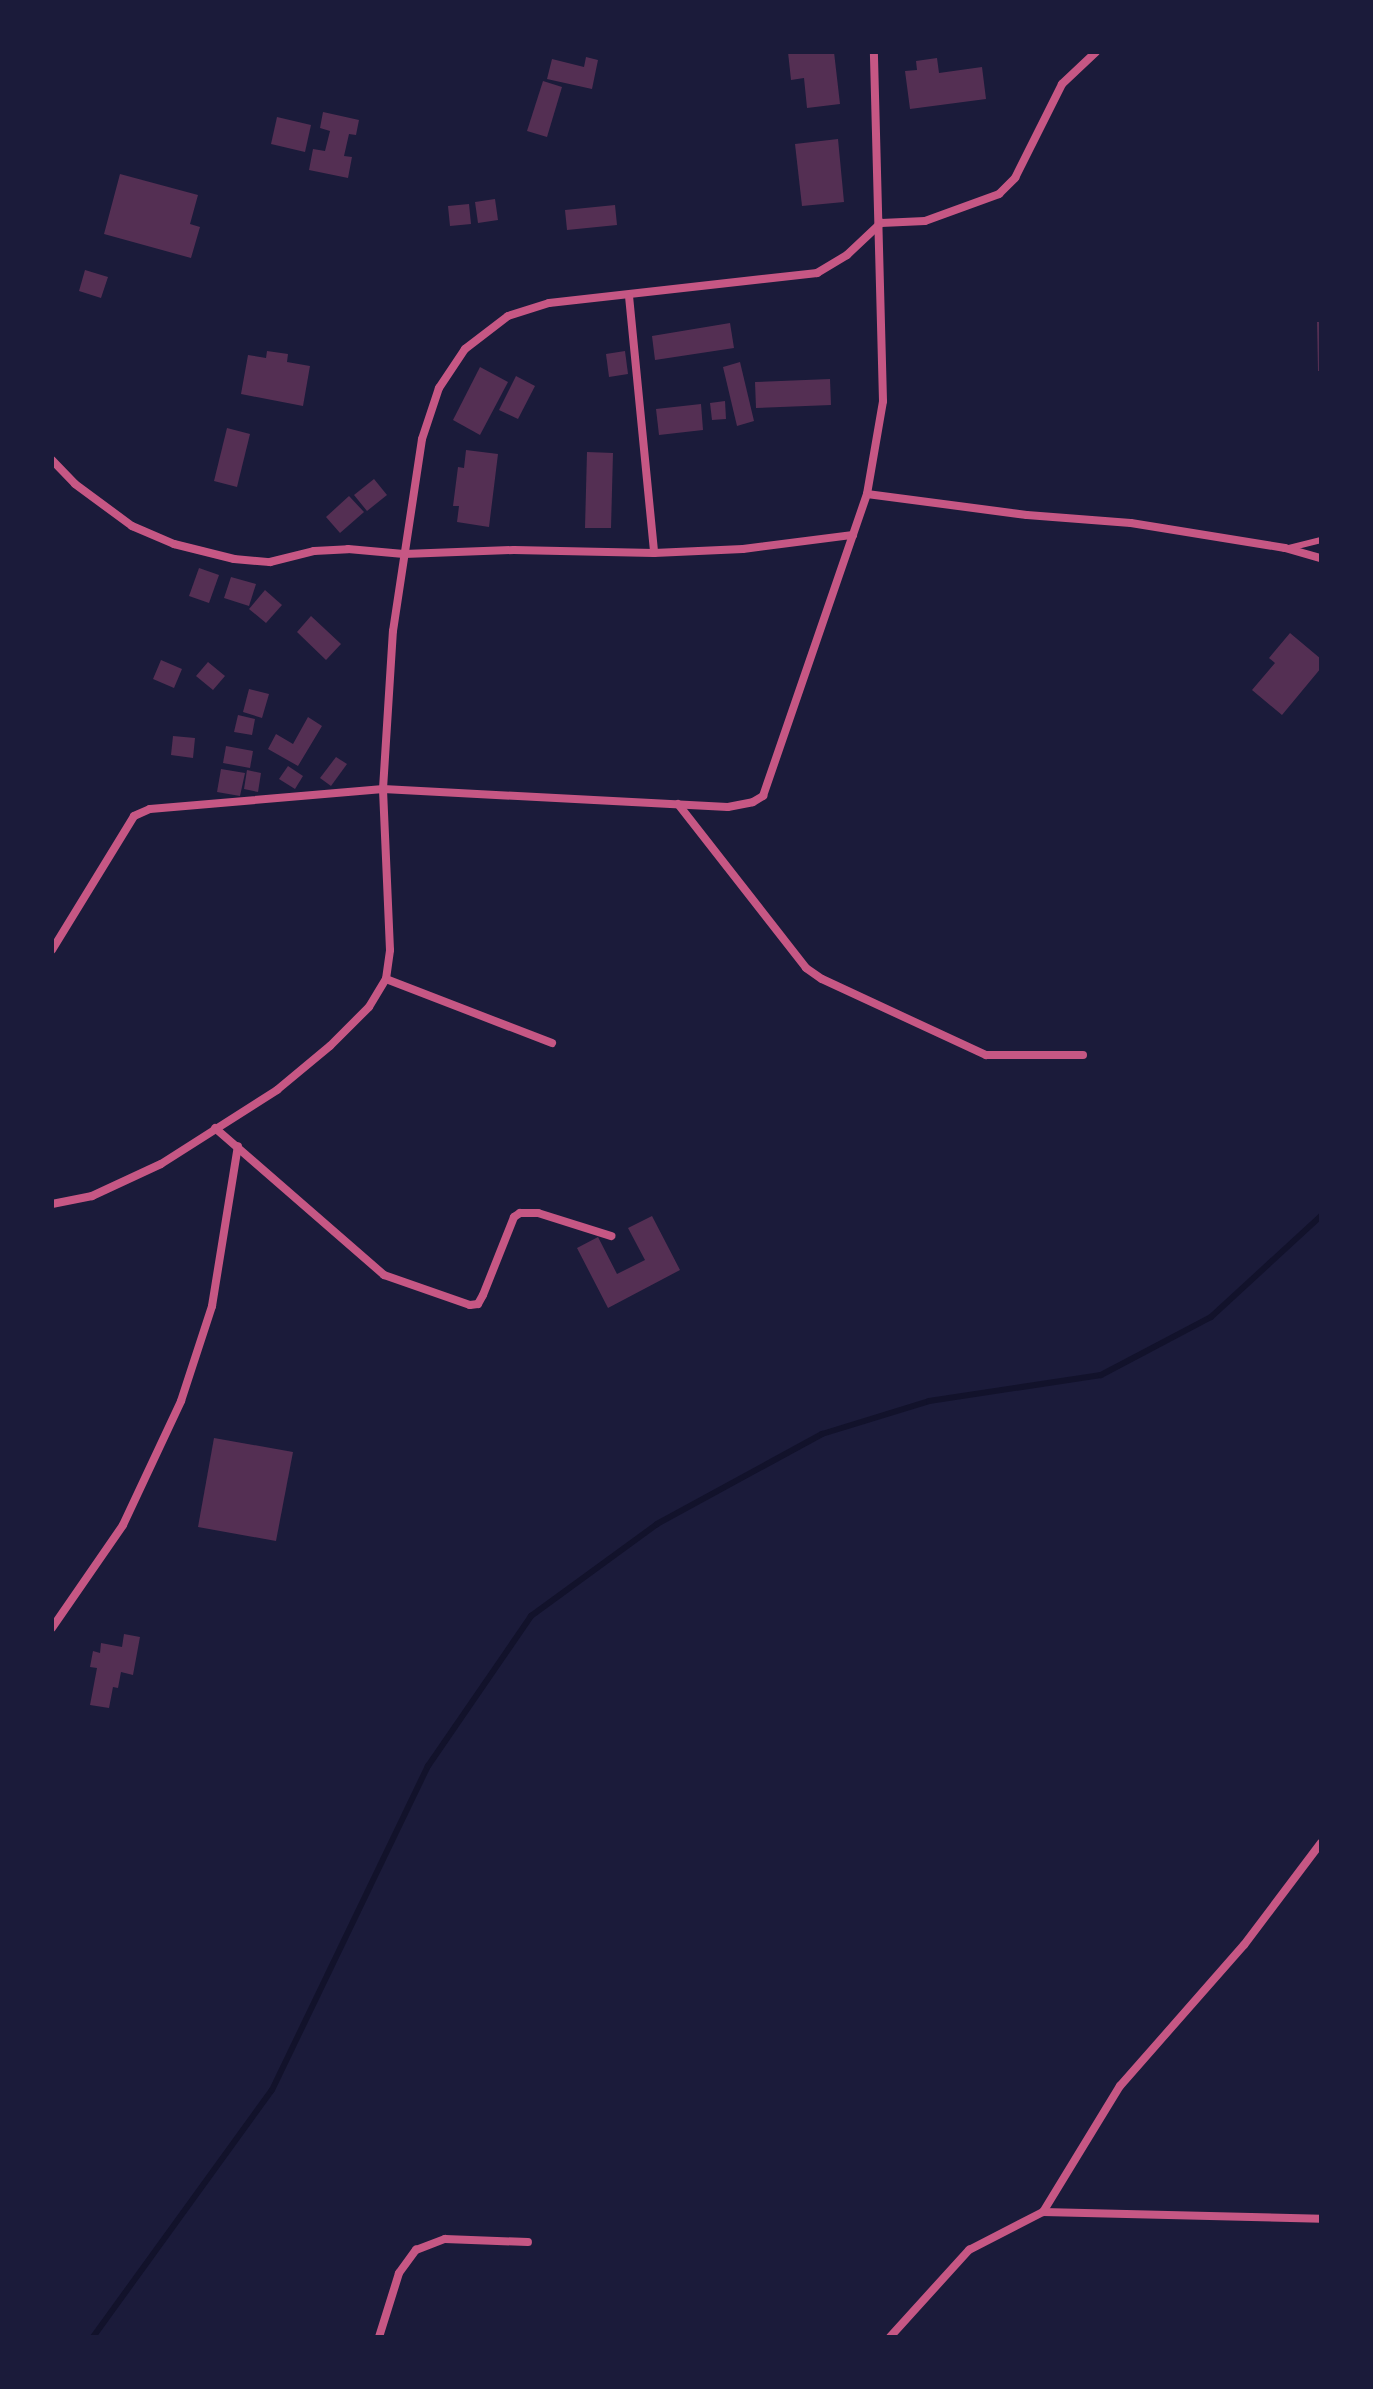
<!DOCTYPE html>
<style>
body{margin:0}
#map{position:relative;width:1373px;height:2389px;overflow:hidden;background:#1b1b3a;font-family:"Asap Condensed",sans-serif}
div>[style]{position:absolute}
.stream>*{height:6px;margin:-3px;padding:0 3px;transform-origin:3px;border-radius:3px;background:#12122b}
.building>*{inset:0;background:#542f53}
.service>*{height:6px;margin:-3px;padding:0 3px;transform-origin:3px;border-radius:3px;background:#c65784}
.minor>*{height:8px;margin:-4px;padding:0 4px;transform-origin:4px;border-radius:4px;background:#c65784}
span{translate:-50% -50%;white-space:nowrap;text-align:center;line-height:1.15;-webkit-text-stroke:7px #1b1b3a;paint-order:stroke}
.frame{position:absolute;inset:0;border:54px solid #1b1b3a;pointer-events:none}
</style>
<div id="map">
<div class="stream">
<i style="left:93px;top:2337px;width:305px;rotate:-54.1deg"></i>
<i style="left:272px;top:2090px;width:360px;rotate:-64.3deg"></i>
<i style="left:428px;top:1766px;width:182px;rotate:-55.5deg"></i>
<i style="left:531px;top:1616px;width:156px;rotate:-36.1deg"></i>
<i style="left:657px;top:1524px;width:188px;rotate:-28.6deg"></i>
<i style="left:822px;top:1434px;width:112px;rotate:-17.1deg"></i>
<i style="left:929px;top:1401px;width:174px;rotate:-8.6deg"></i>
<i style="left:1101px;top:1375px;width:124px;rotate:-27.8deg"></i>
<i style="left:1211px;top:1317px;width:149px;rotate:-42.6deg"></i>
</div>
<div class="building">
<i style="clip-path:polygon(788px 52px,834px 52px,840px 104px,807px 108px,804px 78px,791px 80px)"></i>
<i style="clip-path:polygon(586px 57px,598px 60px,592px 89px,547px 79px,552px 59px,584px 67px)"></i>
<i style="clip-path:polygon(937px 58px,939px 73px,982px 67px,986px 99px,910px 109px,905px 71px,917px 70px,916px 61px)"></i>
<i style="clip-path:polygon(543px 81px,562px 87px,547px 137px,527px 131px)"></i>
<i style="clip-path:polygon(323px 112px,359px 120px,356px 135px,349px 134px,344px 156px,352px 157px,348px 178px,309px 170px,313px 149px,325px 151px,330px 131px,320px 128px)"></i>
<i style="clip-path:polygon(277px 117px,311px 125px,305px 152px,271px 144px)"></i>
<i style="clip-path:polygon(838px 139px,844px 202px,802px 206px,795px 144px)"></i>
<i style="clip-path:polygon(120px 174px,198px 195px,190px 224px,200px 227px,191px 258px,104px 234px)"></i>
<i style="clip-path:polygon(495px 199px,498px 220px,478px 223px,475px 202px)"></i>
<i style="clip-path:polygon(469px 204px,471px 224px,450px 226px,448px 206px)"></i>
<i style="clip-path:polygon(615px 205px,617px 225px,567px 230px,565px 210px)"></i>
<i style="clip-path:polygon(85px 270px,108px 277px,101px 298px,79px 291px)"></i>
<i style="clip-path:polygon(1317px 322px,1321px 322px,1321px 371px,1318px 371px)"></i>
<i style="clip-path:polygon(730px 323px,734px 348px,655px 360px,652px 336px)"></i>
<i style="clip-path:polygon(267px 351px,288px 354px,287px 362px,310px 366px,303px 406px,241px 394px,248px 355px,266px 358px)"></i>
<i style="clip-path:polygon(625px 351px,628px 374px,609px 377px,606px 354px)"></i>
<i style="clip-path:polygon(740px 362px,754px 421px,737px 426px,723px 367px)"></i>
<i style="clip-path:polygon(480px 367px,508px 382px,480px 435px,453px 420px)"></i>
<i style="clip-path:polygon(516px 376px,535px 386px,518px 419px,499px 410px)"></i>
<i style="clip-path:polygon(830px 379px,831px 405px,756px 408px,755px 382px)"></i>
<i style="clip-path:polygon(725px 401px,726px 419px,712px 420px,710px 403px)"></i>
<i style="clip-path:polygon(701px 404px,703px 430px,659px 435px,656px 409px)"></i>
<i style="clip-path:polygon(227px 428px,250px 434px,237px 487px,214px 481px)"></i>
<i style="clip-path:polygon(466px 450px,498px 454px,489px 527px,457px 522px,459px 506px,453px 506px,458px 467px,464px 468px)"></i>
<i style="clip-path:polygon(587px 452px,613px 453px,611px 528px,585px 528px)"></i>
<i style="clip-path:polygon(374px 479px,387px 495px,367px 511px,354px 495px)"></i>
<i style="clip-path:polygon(349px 496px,364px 512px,340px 533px,326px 517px)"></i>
<i style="clip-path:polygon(199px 568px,219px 575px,209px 603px,189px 596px)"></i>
<i style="clip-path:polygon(231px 577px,256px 584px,249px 606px,224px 598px)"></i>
<i style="clip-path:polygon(265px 590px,282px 605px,266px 623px,249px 609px)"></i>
<i style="clip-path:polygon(311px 616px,341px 644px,326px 660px,297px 632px)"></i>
<i style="clip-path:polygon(1290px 633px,1321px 659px,1321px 668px,1282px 715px,1252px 690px,1275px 663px,1269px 658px)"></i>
<i style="clip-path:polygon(161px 660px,182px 669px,174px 688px,153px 679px)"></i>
<i style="clip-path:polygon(208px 662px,225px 676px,213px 690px,196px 676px)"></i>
<i style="clip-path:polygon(249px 689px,269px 694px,262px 718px,243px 712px)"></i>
<i style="clip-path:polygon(238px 715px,255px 719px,252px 735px,234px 732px)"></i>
<i style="clip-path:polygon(308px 717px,322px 726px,298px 766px,268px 749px,276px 734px,293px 744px)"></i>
<i style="clip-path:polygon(173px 736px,195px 738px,193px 758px,171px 755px)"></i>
<i style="clip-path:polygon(226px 746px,253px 751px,250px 768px,223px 763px)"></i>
<i style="clip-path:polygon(336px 757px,347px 764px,331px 786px,320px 778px)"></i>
<i style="clip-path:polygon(288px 766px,303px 776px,295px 789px,279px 779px)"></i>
<i style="clip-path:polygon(221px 769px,245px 773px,240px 796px,217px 792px)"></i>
<i style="clip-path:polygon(247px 770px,261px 773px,258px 792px,244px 789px)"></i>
<i style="clip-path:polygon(652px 1216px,680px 1270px,608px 1308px,577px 1248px,598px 1237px,617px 1274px,645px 1260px,628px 1228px)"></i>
<i style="clip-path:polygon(214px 1438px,293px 1452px,276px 1541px,198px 1527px)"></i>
<i style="clip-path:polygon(124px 1634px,140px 1637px,133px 1675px,121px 1672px,118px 1688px,113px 1687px,109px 1708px,90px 1705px,97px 1668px,90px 1667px,93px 1651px,100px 1653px,101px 1643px,122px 1647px)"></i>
</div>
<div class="service">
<i style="left:1289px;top:548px;width:33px;rotate:-14deg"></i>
</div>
<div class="minor">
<i style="left:629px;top:296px;width:258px;rotate:84.4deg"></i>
<i style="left:52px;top:460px;width:33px;rotate:46deg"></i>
<i style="left:75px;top:484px;width:71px;rotate:36.4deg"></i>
<i style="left:132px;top:526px;width:46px;rotate:23.2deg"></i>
<i style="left:174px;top:544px;width:62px;rotate:14deg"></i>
<i style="left:234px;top:559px;width:36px;rotate:5deg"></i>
<i style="left:270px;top:562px;width:45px;rotate:-14deg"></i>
<i style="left:314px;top:551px;width:34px;rotate:-3deg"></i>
<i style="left:348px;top:549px;width:56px;rotate:5.1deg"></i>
<i style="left:404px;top:554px;width:110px;rotate:-2.1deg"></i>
<i style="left:514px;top:550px;width:140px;rotate:1.2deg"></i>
<i style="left:654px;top:553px;width:89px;rotate:-2.6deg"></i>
<i style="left:743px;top:549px;width:111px;rotate:-7.3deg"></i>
<i style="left:867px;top:494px;width:161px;rotate:7.5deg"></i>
<i style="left:1027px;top:515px;width:104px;rotate:4.4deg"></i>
<i style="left:1131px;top:523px;width:156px;rotate:9.2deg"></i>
<i style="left:1285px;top:548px;width:37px;rotate:16deg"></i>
<i style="left:678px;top:804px;width:208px;rotate:52deg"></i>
<i style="left:806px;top:968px;width:19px;rotate:35deg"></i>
<i style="left:822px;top:979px;width:181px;rotate:24.9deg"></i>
<i style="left:986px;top:1055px;width:97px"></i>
<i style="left:52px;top:950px;width:157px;rotate:-58.5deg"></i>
<i style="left:134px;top:816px;width:17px;rotate:-24deg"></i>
<i style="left:150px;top:809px;width:234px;rotate:-4.9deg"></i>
<i style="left:383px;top:789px;width:345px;rotate:3deg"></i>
<i style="left:728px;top:807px;width:25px;rotate:-11deg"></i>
<i style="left:753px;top:802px;width:12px;rotate:-31deg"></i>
<i style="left:763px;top:796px;width:319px;rotate:-71deg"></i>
<i style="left:867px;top:494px;width:94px;rotate:-80.2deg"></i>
<i style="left:883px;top:401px;width:349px;rotate:-91.5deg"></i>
<i style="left:386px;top:979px;width:178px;rotate:21.1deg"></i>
<i style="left:215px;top:1128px;width:224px;rotate:41deg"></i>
<i style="left:384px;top:1275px;width:91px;rotate:19.2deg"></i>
<i style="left:470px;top:1305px;width:8px;rotate:-7deg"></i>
<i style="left:478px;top:1304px;width:10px;rotate:-61deg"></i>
<i style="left:483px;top:1295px;width:84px;rotate:-68.3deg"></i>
<i style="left:514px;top:1217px;width:7px;rotate:-34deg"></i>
<i style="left:520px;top:1213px;width:18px"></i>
<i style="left:538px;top:1213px;width:77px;rotate:17.5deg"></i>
<i style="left:52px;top:1204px;width:41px;rotate:-11.3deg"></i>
<i style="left:92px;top:1196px;width:76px;rotate:-24.9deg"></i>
<i style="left:161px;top:1164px;width:138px;rotate:-32.5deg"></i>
<i style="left:277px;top:1090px;width:69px;rotate:-39.7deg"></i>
<i style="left:330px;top:1046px;width:55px;rotate:-45deg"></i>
<i style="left:369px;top:1007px;width:33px;rotate:-59deg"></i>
<i style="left:386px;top:979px;width:29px;rotate:-82deg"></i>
<i style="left:390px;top:950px;width:161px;rotate:-92.5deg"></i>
<i style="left:383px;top:789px;width:158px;rotate:-86.4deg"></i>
<i style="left:393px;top:631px;width:194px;rotate:-81.4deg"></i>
<i style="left:422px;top:439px;width:54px;rotate:-71.6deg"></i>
<i style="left:439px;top:388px;width:47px;rotate:-56.3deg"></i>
<i style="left:465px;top:349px;width:54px;rotate:-37.5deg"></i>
<i style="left:508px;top:316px;width:43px;rotate:-17.6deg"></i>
<i style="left:549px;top:303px;width:270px;rotate:-6.4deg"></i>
<i style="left:817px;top:273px;width:35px;rotate:-31deg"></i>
<i style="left:847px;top:255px;width:47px;rotate:-43.3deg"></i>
<i style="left:881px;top:223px;width:44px;rotate:-2.6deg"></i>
<i style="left:925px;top:221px;width:79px;rotate:-20deg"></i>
<i style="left:999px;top:194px;width:23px;rotate:-45deg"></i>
<i style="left:1015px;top:178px;width:105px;rotate:-63.4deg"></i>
<i style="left:1062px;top:84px;width:47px;rotate:-43.3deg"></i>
<i style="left:52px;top:1628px;width:125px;rotate:-55.4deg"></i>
<i style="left:123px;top:1525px;width:137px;rotate:-64.9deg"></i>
<i style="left:181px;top:1401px;width:100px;rotate:-71.9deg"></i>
<i style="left:212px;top:1306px;width:162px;rotate:-80.8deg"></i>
<i style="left:1043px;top:2212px;width:278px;rotate:1.4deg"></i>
<i style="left:379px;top:2337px;width:67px;rotate:-72.6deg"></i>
<i style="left:399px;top:2273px;width:29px;rotate:-54deg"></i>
<i style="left:416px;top:2250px;width:31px;rotate:-21deg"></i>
<i style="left:445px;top:2239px;width:83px;rotate:2.1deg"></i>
<i style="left:890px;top:2337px;width:118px;rotate:-47.8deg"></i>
<i style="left:969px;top:2250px;width:83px;rotate:-27.2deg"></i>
<i style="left:1043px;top:2212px;width:148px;rotate:-58.6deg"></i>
<i style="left:1120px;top:2086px;width:188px;rotate:-48.7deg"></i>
<i style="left:1244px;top:1945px;width:128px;rotate:-53deg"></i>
</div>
<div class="frame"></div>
</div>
